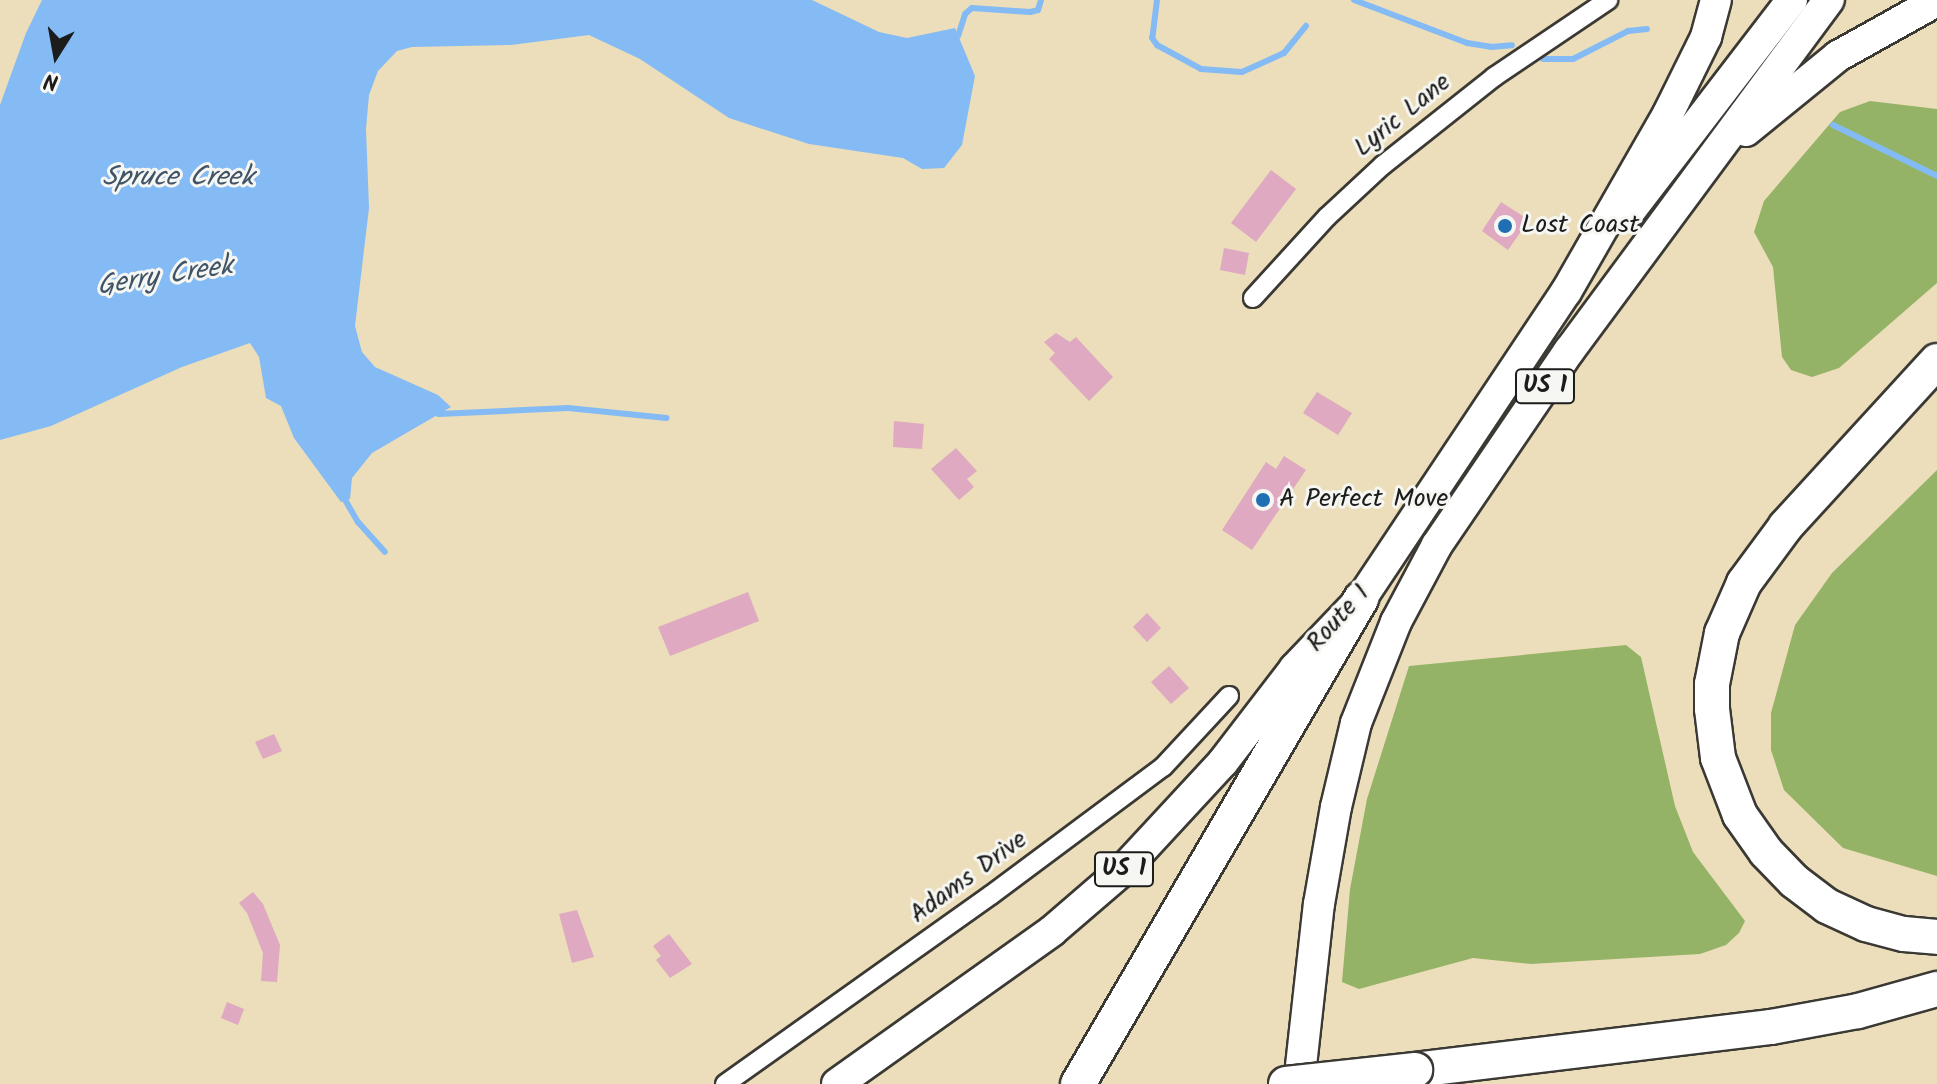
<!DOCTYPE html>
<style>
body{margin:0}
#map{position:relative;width:1937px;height:1084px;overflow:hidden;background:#ecdeba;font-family:Kalam,sans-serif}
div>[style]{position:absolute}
.forest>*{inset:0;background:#95b367}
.water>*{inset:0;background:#84bbf4}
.stream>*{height:6px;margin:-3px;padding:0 3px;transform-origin:3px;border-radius:3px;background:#84bbf4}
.building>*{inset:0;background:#dea9c1}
.roads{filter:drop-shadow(2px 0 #3b3934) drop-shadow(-2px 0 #3b3934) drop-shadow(0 2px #3b3934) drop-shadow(0 -2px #3b3934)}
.street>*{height:18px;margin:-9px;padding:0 9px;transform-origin:9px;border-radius:9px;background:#fff}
.primary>*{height:30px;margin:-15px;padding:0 15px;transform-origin:15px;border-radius:15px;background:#fff}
.highway>*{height:34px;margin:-17px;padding:0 17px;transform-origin:17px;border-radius:17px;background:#fff}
.bridges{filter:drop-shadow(2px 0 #3b3934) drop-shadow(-2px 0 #3b3934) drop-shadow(0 2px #3b3934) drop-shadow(0 -2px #3b3934)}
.highway-bridge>*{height:34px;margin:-17px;padding:0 17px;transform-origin:17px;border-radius:17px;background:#fff}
.dots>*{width:22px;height:22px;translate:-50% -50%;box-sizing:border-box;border:4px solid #f6f6f2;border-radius:50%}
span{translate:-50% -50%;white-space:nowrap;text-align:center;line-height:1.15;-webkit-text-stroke:6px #f6f6f2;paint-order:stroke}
.shield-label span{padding:2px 6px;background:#f6f6f2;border:2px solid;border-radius:6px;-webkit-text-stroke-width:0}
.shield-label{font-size:24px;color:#1c1c1c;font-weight:700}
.street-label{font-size:26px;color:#1c1c1c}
.poi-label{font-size:26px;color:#1c1c1c}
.left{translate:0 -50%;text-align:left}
.water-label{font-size:28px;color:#405468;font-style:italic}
.north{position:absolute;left:16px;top:16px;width:80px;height:80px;-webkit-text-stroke:6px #f6f6f2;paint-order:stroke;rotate:191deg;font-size:22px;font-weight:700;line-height:32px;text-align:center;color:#1c1c1c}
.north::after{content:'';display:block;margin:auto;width:28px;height:36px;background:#1c1c1c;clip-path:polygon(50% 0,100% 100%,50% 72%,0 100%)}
</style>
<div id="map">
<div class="forest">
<i style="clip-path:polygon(1870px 101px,1937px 109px,1937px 283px,1839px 368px,1812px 377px,1791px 370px,1782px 357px,1773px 267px,1754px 232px,1764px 201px,1840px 112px)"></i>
<i style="clip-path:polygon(1937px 470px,1937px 876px,1843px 848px,1784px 790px,1771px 750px,1771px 713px,1795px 625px,1832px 573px)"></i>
<i style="clip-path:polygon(1626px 645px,1641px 657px,1675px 806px,1693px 852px,1745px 921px,1739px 933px,1726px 945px,1700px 954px,1531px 964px,1473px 958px,1359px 989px,1342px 982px,1350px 889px,1367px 799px,1409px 666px)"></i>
</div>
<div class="water">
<i style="clip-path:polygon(42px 0,812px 0,879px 32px,907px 38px,955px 28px,975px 76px,962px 145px,944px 168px,922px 169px,903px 158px,809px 144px,729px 118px,640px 59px,589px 35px,511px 45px,412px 47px,397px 51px,378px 71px,369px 95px,366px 129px,369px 208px,355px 326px,362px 352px,375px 367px,438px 395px,451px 407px,372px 453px,352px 478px,350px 499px,341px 502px,294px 438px,281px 406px,266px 398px,259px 357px,250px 343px,182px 367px,51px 426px,0 440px,0 105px,26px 33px)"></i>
</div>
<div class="stream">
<i style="left:1157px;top:0;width:38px;rotate:97deg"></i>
<i style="left:1152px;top:38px;width:9px;rotate:54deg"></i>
<i style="left:1157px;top:45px;width:50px;rotate:28.6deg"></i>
<i style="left:1201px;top:69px;width:41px;rotate:4.2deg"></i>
<i style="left:1242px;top:72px;width:46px;rotate:-24.3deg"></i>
<i style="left:1284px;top:53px;width:35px;rotate:-51deg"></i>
<i style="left:1354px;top:0;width:121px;rotate:20.8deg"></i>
<i style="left:1467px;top:43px;width:24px;rotate:9deg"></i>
<i style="left:1491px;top:47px;width:21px;rotate:-5deg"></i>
<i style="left:958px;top:36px;width:23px;rotate:-72deg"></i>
<i style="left:965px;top:14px;width:9px;rotate:-41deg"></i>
<i style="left:972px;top:8px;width:58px;rotate:3.9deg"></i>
<i style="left:1030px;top:12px;width:8px;rotate:-14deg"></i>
<i style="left:1038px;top:10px;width:10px;rotate:-73deg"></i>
<i style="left:1543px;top:59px;width:30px"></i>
<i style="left:1573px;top:59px;width:62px;rotate:-27deg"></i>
<i style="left:1628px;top:31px;width:19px;rotate:-6deg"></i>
<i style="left:1833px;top:125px;width:116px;rotate:26.1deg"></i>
<i style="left:439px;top:414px;width:129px;rotate:-2.7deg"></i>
<i style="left:568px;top:408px;width:99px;rotate:5.8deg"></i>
<i style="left:344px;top:498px;width:28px;rotate:60deg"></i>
<i style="left:358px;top:522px;width:40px;rotate:48deg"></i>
</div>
<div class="building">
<i style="clip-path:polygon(1271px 170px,1296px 189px,1256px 242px,1231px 223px)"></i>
<i style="clip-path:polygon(1501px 202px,1529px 220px,1508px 250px,1482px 231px)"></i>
<i style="clip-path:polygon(1224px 248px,1249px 253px,1245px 275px,1220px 270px)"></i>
<i style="clip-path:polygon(1056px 333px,1070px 342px,1076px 337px,1113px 377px,1089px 401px,1049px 359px,1055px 353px,1044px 342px)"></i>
<i style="clip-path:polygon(1317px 392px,1352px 413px,1338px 435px,1303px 413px)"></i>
<i style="clip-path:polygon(894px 421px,924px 424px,922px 449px,893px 447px)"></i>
<i style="clip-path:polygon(956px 448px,977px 471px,967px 479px,974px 487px,959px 500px,931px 469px)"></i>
<i style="clip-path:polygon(1284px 456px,1306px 470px,1252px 550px,1222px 530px,1266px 462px,1276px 469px)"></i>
<i style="clip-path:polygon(748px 592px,759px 621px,670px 656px,658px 627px)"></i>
<i style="clip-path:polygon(1147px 613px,1161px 628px,1147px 642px,1133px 627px)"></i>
<i style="clip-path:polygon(1169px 666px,1189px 688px,1171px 704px,1151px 682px)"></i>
<i style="clip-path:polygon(274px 734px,282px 751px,263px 759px,255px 742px)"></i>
<i style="clip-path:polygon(253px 892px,263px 904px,280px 945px,277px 982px,261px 981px,263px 953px,247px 913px,239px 903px)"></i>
<i style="clip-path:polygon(577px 910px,594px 957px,572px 963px,559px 914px)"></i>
<i style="clip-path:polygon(669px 934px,692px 964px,670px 978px,656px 960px,661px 956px,653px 946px)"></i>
<i style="clip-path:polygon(227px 1002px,244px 1009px,238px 1025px,221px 1018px)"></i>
</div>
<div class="roads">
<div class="street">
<i style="left:1253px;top:298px;width:110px;rotate:-47.6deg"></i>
<i style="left:1327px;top:217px;width:76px;rotate:-42.9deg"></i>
<i style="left:1383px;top:165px;width:142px;rotate:-38.4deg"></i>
<i style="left:1494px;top:77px;width:138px;rotate:-34deg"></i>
<i style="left:725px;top:1084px;width:326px;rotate:-35.4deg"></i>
<i style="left:991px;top:895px;width:214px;rotate:-36.7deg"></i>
<i style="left:1163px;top:767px;width:97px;rotate:-47.1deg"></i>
</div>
<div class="primary">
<i style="left:1746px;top:131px;width:119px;rotate:-39.2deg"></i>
<i style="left:1838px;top:56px;width:113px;rotate:-29.1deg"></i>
<i style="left:1630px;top:211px;width:266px;rotate:-52.5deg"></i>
<i style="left:837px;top:1084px;width:264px;rotate:-35.4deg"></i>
<i style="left:1052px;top:931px;width:94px;rotate:-40.7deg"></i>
<i style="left:1123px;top:870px;width:147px;rotate:-47.2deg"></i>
<i style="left:1223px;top:762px;width:118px;rotate:-52.5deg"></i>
<i style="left:1295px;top:668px;width:95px;rotate:-46.3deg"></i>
<i style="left:1361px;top:599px;width:369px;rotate:-56.3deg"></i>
<i style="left:1566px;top:292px;width:205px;rotate:-60.2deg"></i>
<i style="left:1668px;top:114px;width:86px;rotate:-63.7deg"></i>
<i style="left:1706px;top:37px;width:38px;rotate:-75deg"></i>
<i style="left:1299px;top:1084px;width:181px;rotate:-83.7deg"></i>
<i style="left:1319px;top:904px;width:98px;rotate:-80.1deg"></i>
<i style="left:1336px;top:807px;width:86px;rotate:-76.6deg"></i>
<i style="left:1356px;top:723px;width:109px;rotate:-68.4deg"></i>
<i style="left:1396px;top:622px;width:87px;rotate:-62deg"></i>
<i style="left:1437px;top:545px;width:235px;rotate:-55.8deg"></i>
<i style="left:1569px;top:351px;width:437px;rotate:-53.5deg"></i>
</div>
<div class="highway">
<i style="left:1937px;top:361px;width:224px;rotate:132.5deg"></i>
<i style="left:1786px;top:526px;width:71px;rotate:126.4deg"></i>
<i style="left:1744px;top:583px;width:55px;rotate:113.7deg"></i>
<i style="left:1722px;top:633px;width:52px;rotate:101.1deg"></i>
<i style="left:1712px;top:684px;width:25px;rotate:90deg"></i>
<i style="left:1712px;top:709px;width:49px;rotate:83deg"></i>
<i style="left:1718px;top:758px;width:61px;rotate:68.9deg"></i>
<i style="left:1740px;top:815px;width:45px;rotate:54.9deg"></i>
<i style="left:1766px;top:852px;width:40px;rotate:46deg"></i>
<i style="left:1794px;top:881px;width:41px;rotate:37.1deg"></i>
<i style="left:1827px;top:906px;width:43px;rotate:24.8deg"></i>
<i style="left:1866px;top:924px;width:39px;rotate:15deg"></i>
<i style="left:1904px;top:934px;width:33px;rotate:5deg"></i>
<i style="left:1415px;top:1070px;width:359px;rotate:-6.9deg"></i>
<i style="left:1771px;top:1027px;width:88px;rotate:-10.4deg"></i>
<i style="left:1858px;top:1011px;width:82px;rotate:-15.6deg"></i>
<i style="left:1078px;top:1084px;width:562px;rotate:-59.74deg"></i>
</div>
</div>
<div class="bridges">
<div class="highway-bridge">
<i style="left:1286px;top:1084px;width:130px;rotate:-6.2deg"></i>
</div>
</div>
<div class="dots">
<i style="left:1505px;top:226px;background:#1f6fb2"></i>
<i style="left:1263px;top:500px;background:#1f6fb2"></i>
</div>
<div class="shield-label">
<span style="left:1545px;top:386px">US 1</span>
<span style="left:1124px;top:869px">US 1</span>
</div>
<div class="street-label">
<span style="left:1403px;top:116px;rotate:-39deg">Lyric Lane</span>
<span style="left:1339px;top:619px;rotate:-48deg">Route 1</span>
<span style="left:969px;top:878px;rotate:-36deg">Adams Drive</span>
</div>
<div class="poi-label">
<span class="left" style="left:1521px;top:226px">Lost Coast</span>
<span class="left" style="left:1279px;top:500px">A Perfect Move</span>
</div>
<div class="water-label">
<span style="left:178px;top:178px">Spruce Creek</span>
<span style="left:165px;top:277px;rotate:-9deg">Gerry Creek</span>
</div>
<div class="north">N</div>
</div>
